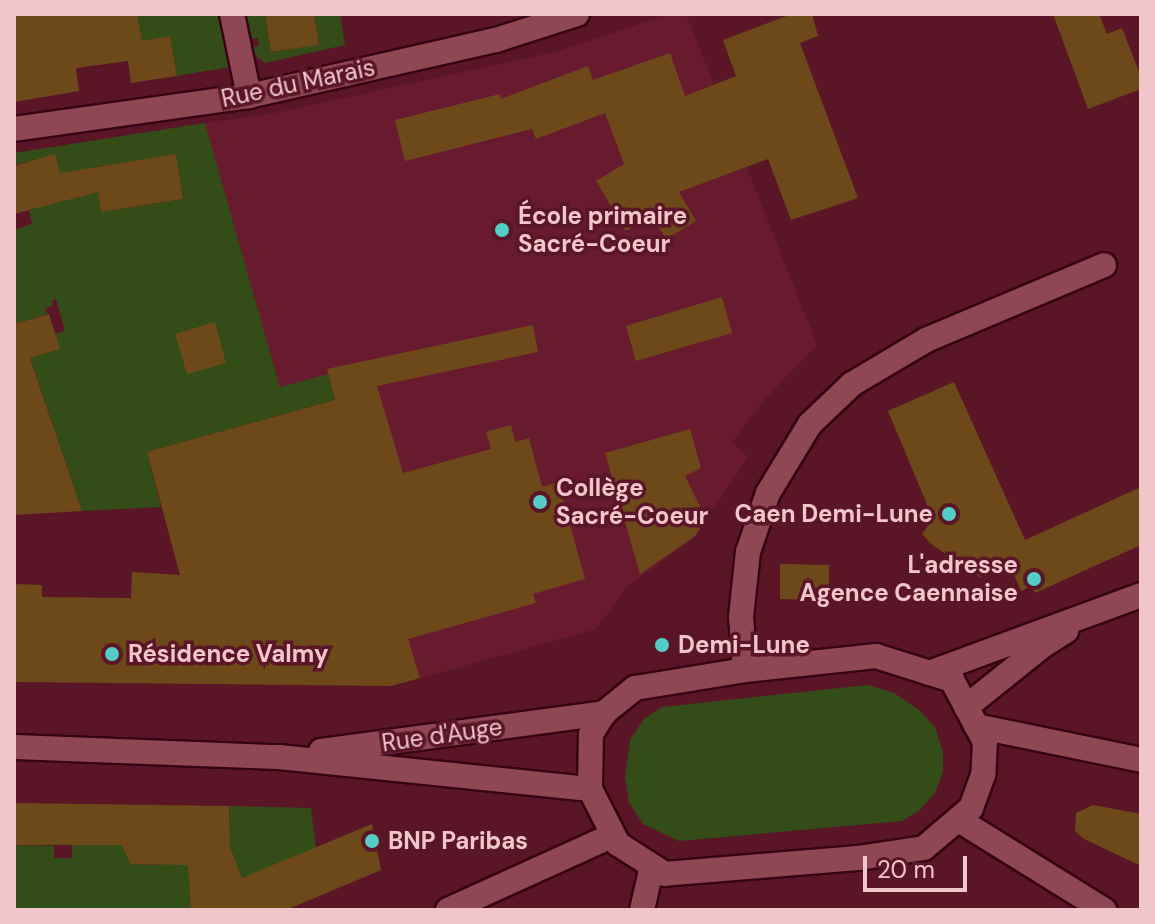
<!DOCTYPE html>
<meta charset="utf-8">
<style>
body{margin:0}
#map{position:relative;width:1155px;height:924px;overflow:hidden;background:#5a1627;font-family:"DM Sans",sans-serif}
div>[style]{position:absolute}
.built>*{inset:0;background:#681b2f}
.green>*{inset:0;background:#344c17}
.building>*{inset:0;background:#6d4919}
.roads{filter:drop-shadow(2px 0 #360412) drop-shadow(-2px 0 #360412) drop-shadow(0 2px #360412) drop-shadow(0 -2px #360412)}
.street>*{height:24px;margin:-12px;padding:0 12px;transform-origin:12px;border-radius:12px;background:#904754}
.secondary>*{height:24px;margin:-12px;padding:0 12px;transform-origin:12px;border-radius:12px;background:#904754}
.dots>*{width:22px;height:22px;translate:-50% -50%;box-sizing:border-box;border:4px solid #5a1627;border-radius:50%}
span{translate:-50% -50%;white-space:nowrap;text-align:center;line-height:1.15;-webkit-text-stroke:7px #5a1627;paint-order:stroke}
.street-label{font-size:24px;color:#f1c6cb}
.poi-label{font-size:24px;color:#f1c6cb;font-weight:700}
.left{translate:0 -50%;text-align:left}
.right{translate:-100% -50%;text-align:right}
.frame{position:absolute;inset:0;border:16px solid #f1c6cb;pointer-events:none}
.scale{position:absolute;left:863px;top:856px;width:104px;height:36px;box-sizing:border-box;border:4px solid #f1c6cb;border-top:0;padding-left:10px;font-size:24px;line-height:28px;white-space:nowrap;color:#f1c6cb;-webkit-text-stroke:6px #5a1627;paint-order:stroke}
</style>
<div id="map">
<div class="built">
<i style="clip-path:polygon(669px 14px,686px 14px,817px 345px,765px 399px,732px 442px,748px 457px,695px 537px,628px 586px,596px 629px,404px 683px,393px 643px,393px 619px,328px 375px,280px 387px,205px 123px,275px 113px,559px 51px)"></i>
</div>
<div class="green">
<i style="clip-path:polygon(137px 14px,219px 14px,229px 67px,177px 76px,170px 37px,142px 41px)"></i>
<i style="clip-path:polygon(246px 14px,265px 14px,271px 52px,319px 45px,314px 14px,340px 14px,345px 45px,265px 63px,253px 53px,251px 47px,259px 46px,258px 38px,250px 39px)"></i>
<i style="clip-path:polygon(evenodd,205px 123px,280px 387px,328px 374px,335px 400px,147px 452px,161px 507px,82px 511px,31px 360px,14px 366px,14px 230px,32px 224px,29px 210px,66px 200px,55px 155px,15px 165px,14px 153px,205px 123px,176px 155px,183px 199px,101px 212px,94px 167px,176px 155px,205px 123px,56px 299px,65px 331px,55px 334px,18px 323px,47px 314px,45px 308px,53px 306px,52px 301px,56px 299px)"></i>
<i style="clip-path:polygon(868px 685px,894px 693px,919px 710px,935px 727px,943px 752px,943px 772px,935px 793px,920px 810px,902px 821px,679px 841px,643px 824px,629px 802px,625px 777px,630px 740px,644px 719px,662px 707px)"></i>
<i style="clip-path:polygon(229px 806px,311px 808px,318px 866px,242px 878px,238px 868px,231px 868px)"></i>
<i style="clip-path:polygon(118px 834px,131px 864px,159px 865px,188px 857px,191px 910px,14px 910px,14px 845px,54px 846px,54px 858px,72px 858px,72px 845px,97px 845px)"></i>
</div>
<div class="building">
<i style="clip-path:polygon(14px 14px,137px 14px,142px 41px,170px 36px,177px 76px,131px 83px,128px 61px,76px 68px,79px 91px,14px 102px)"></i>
<i style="clip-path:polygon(265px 14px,314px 14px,319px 45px,271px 52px)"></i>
<i style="clip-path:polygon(792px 14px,812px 14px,818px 36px,800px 43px,858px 198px,791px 220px,768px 159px,679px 192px,696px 221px,666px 239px,652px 216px,626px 231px,596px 181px,624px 164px,605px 113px,536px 139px,532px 129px,405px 161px,395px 120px,500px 94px,501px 99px,588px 66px,593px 80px,670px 53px,685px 96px,736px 76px,723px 40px)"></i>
<i style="clip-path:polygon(1053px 14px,1099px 14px,1107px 34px,1122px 28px,1141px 77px,1141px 89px,1088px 109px)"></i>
<i style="clip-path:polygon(55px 154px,60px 173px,176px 154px,183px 199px,101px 212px,98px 192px,14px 214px,14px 166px)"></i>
<i style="clip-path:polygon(722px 297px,732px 333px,636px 361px,626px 326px)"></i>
<i style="clip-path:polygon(49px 314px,60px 349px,30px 358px,82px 511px,14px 515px,14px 324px)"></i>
<i style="clip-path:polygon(215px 322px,226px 363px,187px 374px,175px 334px)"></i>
<i style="clip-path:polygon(533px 325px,538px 352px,377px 386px,403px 473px,491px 449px,486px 432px,511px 425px,515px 442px,529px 438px,542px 487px,558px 482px,585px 579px,533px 594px,536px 603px,408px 639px,420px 678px,391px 686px,14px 682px,14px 584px,42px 585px,42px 597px,131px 598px,132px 572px,180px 575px,147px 452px,335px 400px,327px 369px)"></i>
<i style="clip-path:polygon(954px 382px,1025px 540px,1141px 487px,1141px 545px,1035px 593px,1032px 586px,1021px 591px,1010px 565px,980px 577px,931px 544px,922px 534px,933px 519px,888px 411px)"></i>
<i style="clip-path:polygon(690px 429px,701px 468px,685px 476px,706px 519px,695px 536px,640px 574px,605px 453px)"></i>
<i style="clip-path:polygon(780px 564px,829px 565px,829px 600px,780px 599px)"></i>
<i style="clip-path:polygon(14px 803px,229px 806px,230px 847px,242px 878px,372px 824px,381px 870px,286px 910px,191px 910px,188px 865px,130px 864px,122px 845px,14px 845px)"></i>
<i style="clip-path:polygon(1093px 805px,1141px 814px,1141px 866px,1084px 839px,1075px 831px,1076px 813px)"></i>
</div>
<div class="roads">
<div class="street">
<i style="left:232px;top:14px;width:84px;rotate:78.3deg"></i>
<i style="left:14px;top:129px;width:237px;rotate:-8deg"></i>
<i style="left:249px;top:96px;width:253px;rotate:-12.8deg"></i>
<i style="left:496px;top:40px;width:85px;rotate:-17.8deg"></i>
<i style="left:745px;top:670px;width:53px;rotate:-94.3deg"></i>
<i style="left:741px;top:617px;width:65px;rotate:-83.9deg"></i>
<i style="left:748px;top:552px;width:62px;rotate:-71.3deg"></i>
<i style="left:768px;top:493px;width:81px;rotate:-58.7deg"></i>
<i style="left:810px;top:424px;width:58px;rotate:-43.6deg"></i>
<i style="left:852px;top:384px;width:86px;rotate:-30.7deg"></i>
<i style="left:926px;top:340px;width:193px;rotate:-22.8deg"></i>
</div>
<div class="secondary">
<i style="left:876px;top:656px;width:80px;rotate:17.5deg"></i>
<i style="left:952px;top:680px;width:70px;rotate:62deg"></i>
<i style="left:985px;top:742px;width:33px;rotate:93deg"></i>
<i style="left:983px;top:775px;width:35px;rotate:110deg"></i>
<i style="left:971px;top:808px;width:62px;rotate:139.6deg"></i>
<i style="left:924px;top:848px;width:67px;rotate:171.4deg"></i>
<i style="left:858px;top:858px;width:194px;rotate:175.3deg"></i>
<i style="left:665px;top:874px;width:56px;rotate:-147.4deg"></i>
<i style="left:618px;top:844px;width:62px;rotate:-117deg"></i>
<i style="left:590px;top:789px;width:55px;rotate:-89deg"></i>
<i style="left:591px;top:734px;width:25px;rotate:-58deg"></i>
<i style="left:604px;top:713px;width:40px;rotate:-39deg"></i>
<i style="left:635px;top:688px;width:111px;rotate:-9.3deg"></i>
<i style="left:745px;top:670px;width:132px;rotate:-6.1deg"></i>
<i style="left:929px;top:673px;width:226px;rotate:-20.2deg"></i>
<i style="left:966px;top:707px;width:101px;rotate:-38.6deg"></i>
<i style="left:1045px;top:644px;width:25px;rotate:-32deg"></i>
<i style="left:976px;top:726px;width:168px;rotate:11.6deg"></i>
<i style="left:14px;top:747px;width:265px;rotate:2.2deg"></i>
<i style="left:279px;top:757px;width:313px;rotate:5.9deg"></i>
<i style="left:321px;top:751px;width:286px;rotate:-7.6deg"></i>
<i style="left:959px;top:820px;width:171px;rotate:31.8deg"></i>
<i style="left:448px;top:910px;width:181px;rotate:-24.4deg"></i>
<i style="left:642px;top:910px;width:45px;rotate:-77.2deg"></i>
</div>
</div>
<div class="dots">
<i style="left:502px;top:230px;background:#54cdc7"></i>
<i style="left:540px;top:502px;background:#54cdc7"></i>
<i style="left:949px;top:514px;background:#54cdc7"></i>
<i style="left:1034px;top:579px;background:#54cdc7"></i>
<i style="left:662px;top:645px;background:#54cdc7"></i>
<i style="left:112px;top:654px;background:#54cdc7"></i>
<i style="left:372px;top:841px;background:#54cdc7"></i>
</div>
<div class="street-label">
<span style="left:298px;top:83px;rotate:-12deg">Rue du Marais</span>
<span style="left:442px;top:735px;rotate:-8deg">Rue d'Auge</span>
</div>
<div class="poi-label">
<span class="left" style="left:518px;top:230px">École primaire<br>Sacré-Coeur</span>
<span class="left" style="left:556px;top:502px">Collège<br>Sacré-Coeur</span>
<span class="right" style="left:933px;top:514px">Caen Demi-Lune</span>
<span class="right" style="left:1018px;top:579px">L'adresse<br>Agence Caennaise</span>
<span class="left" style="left:678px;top:645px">Demi-Lune</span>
<span class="left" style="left:128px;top:654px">Résidence Valmy</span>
<span class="left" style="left:388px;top:841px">BNP Paribas</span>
</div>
<div class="frame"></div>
<div class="scale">20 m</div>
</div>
